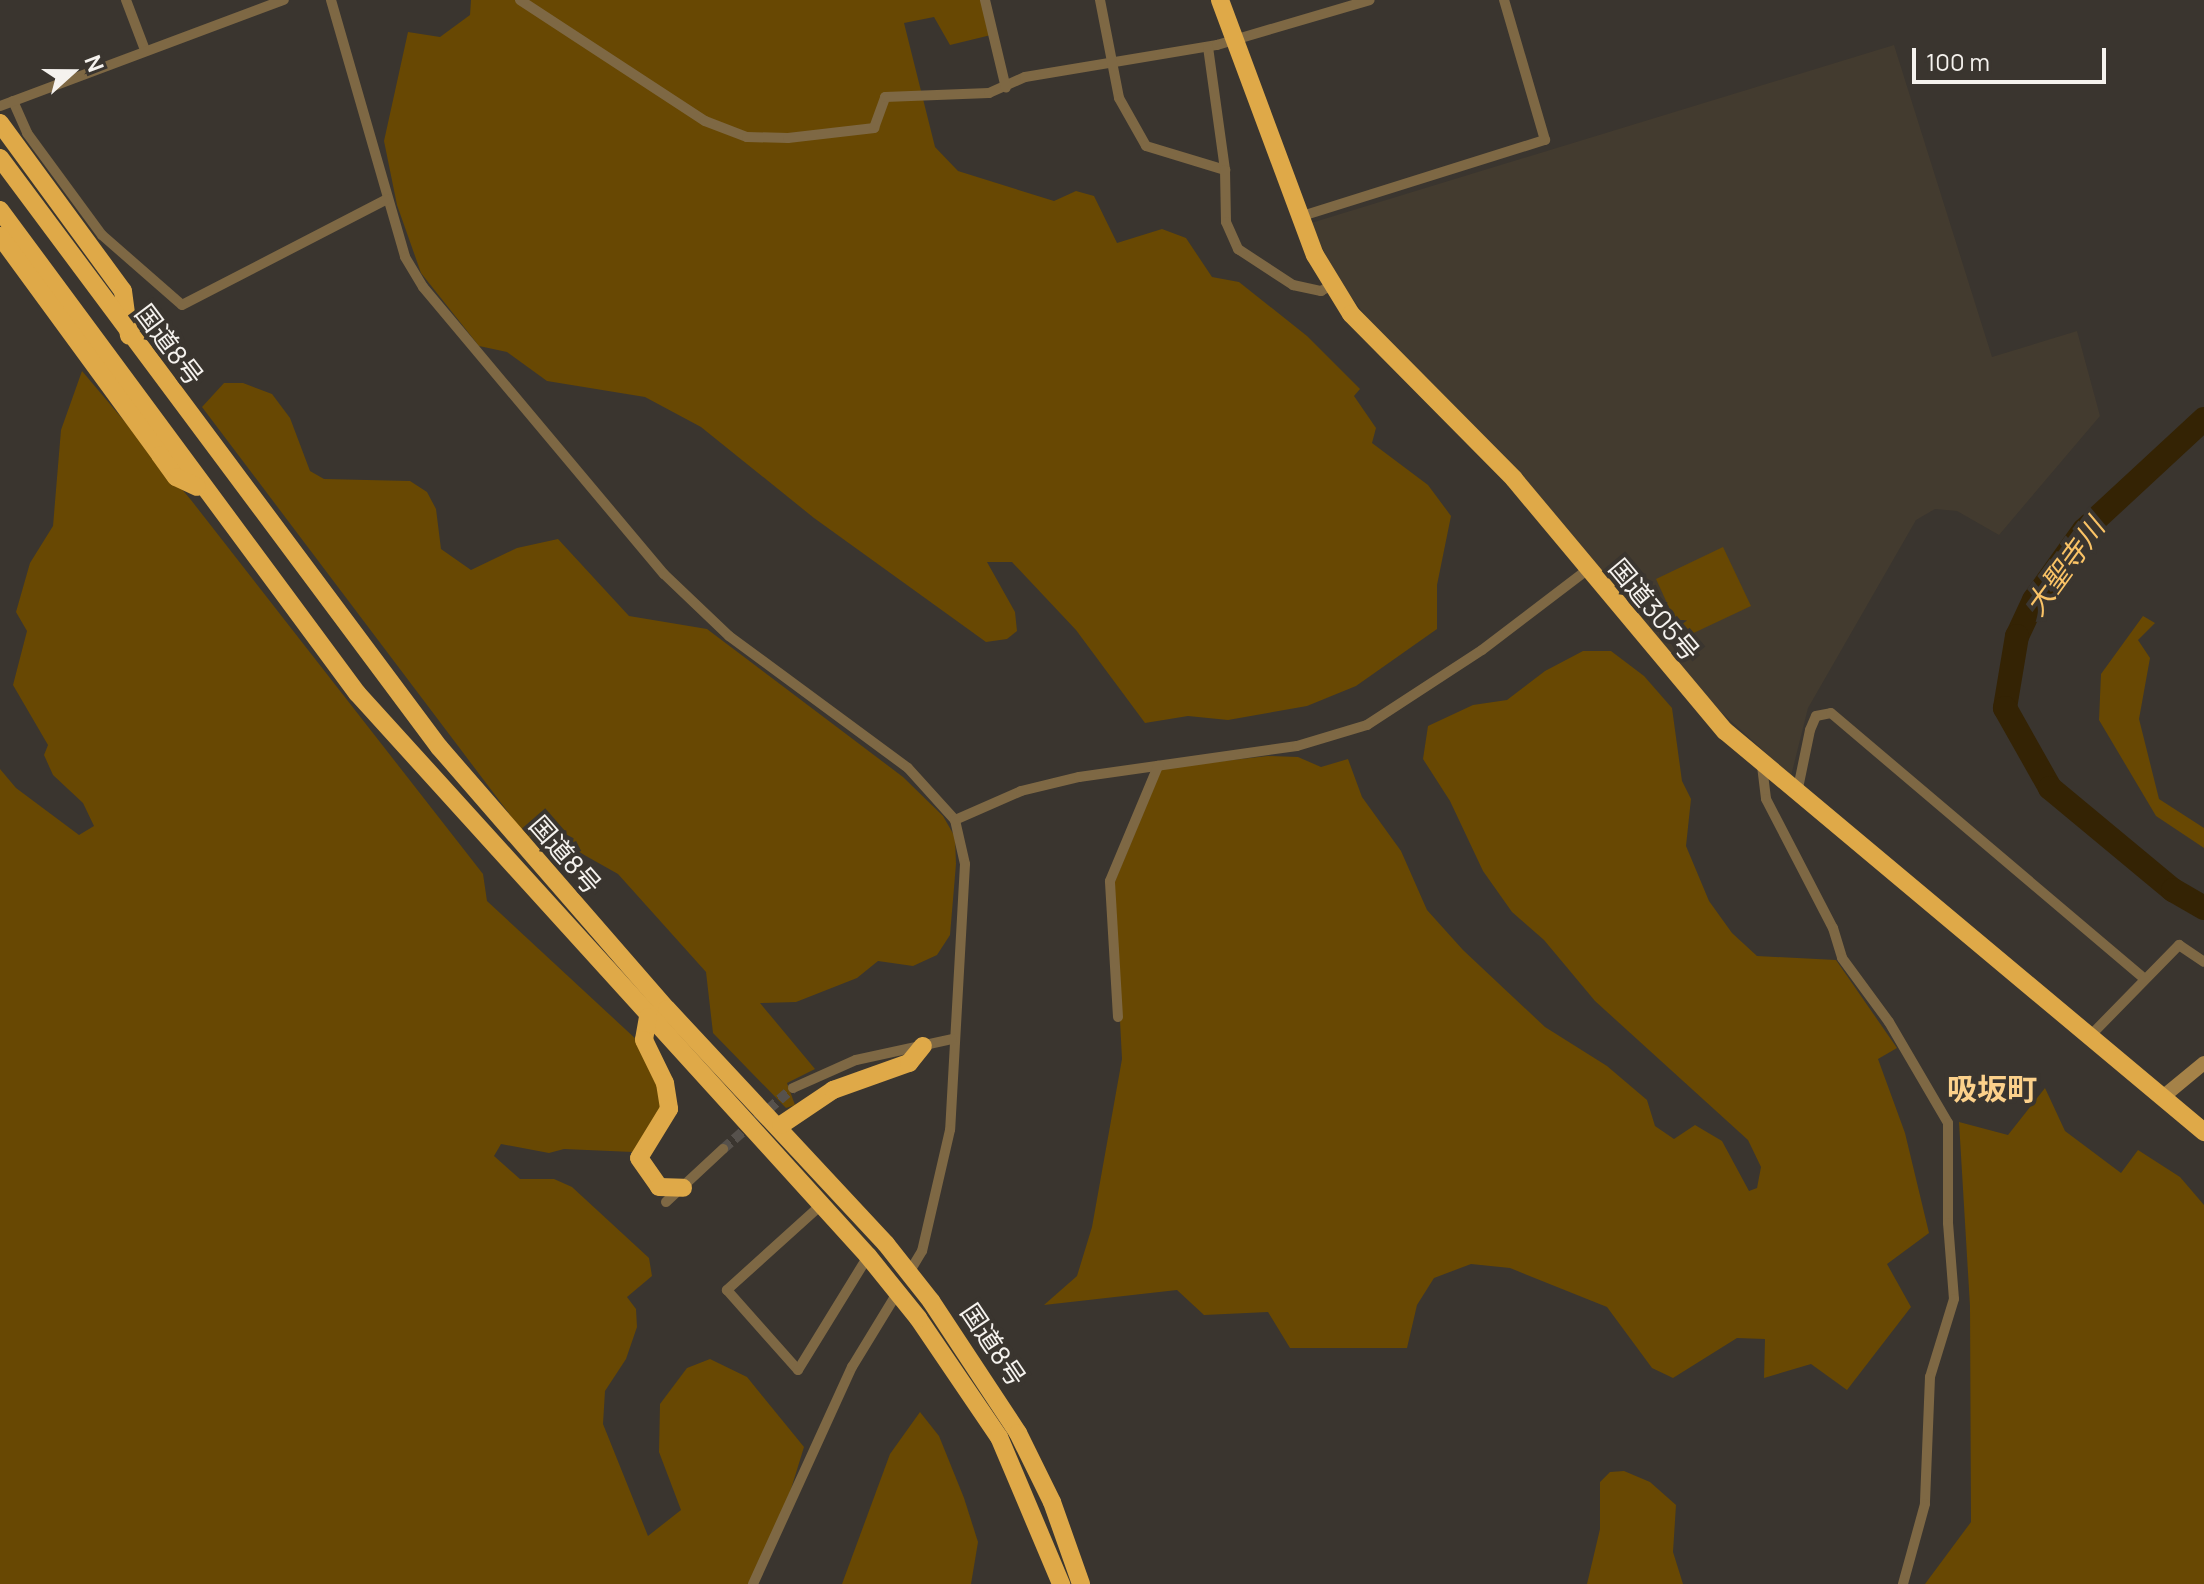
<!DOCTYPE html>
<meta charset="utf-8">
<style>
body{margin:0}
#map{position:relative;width:2204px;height:1584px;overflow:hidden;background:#3a352f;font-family:Manrope,"Noto Sans JP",sans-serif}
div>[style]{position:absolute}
.built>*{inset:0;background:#433b2f}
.green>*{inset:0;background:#684803}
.river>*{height:24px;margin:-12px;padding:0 12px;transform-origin:12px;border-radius:12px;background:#342304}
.street-tunnel>*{height:10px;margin-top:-5px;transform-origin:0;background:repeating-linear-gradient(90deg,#56514c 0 10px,transparent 0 15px)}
.street>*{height:10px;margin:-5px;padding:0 5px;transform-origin:5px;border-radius:5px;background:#7e6844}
.secondary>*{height:14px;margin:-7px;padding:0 7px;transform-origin:7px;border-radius:7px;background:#a58248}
.highway>*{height:18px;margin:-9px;padding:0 9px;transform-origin:9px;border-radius:9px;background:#dfa948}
.highway-bridge>*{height:18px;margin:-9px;padding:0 9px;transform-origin:9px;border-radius:9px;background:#dfa948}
span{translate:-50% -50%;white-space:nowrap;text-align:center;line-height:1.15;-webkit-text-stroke:8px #3a352f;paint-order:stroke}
.street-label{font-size:26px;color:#f5f2ee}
.water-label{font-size:28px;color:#fac366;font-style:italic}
.quarter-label{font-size:30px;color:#fcd18b;font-weight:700}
.north{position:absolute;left:32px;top:32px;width:80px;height:80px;-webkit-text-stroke:6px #3a352f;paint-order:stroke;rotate:69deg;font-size:22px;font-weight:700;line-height:32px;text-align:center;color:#f5f2ee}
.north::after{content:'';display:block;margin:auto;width:28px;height:36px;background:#f5f2ee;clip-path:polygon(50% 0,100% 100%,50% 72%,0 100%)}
.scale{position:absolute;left:1912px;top:48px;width:194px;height:36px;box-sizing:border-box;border:4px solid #f5f2ee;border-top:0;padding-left:10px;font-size:24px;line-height:28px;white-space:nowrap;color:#f5f2ee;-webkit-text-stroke:6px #3a352f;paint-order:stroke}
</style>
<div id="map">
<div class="built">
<i style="clip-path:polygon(1894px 45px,1992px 357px,2077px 331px,2100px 416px,1999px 535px,1957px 511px,1935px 509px,1916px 520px,1808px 708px,1791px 776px,1695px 688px,1500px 452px,1371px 323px,1335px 276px,1311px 223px)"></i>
</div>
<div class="green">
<i style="clip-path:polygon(471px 0,981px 0,991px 35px,950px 45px,934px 17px,904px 23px,935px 147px,958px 171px,1054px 201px,1076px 191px,1094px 196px,1117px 243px,1162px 229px,1186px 238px,1212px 277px,1239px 282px,1307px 336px,1360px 389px,1354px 396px,1376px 428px,1372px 443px,1428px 485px,1451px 516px,1437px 585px,1437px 629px,1356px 686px,1307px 706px,1228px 720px,1188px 716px,1145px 723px,1076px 630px,1012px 562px,987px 562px,1015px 612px,1017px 631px,1007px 639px,986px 642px,814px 518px,701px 427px,645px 397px,547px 381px,507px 352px,479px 346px,421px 273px,397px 205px,384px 141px,408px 32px,440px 37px,470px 15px)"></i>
<i style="clip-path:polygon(82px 371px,191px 500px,483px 874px,487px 901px,638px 1041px,663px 1097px,661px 1119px,633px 1152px,564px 1149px,549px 1153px,501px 1144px,494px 1156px,520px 1179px,554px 1179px,572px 1187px,649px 1258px,652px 1276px,627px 1297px,636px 1309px,637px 1327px,626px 1359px,605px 1391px,603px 1424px,648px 1536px,681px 1510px,659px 1452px,660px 1404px,687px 1368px,710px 1359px,747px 1377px,804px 1447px,783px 1515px,748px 1584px,0 1584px,0 769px,16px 788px,79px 835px,94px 826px,83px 803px,53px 775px,44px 755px,48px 745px,13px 685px,27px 631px,16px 612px,30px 563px,53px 526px,61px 430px)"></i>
<i style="clip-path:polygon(224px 383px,243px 383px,272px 394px,290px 418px,310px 471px,324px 479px,410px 481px,427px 492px,436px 509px,441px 549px,471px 570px,517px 548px,558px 539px,629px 616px,707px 629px,903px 777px,943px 816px,955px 837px,956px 864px,950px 935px,937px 955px,913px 966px,878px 961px,857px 978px,796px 1002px,760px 1003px,815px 1069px,787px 1083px,795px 1105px,786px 1108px,713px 1033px,706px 972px,618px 874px,563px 843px,526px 836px,202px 407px)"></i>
<i style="clip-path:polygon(1723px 547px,1751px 606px,1683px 638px,1656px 579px)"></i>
<i style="clip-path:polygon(2143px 616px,2155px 623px,2138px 640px,2150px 658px,2139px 719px,2159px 799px,2204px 828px,2204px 848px,2156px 816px,2099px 720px,2101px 674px)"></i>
<i style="clip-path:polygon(1583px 651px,1611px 651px,1644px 676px,1672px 708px,1682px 781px,1691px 799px,1686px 846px,1709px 901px,1732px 933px,1757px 956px,1836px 960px,1897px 1048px,1878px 1059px,1905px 1133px,1929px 1233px,1887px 1264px,1911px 1307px,1847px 1390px,1811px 1364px,1764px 1378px,1765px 1339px,1737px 1338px,1673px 1378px,1652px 1368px,1607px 1307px,1510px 1268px,1471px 1264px,1434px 1278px,1417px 1305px,1407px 1348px,1290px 1348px,1268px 1312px,1204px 1315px,1177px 1290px,1044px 1305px,1077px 1276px,1092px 1227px,1122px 1059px,1113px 886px,1162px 768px,1268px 756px,1298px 757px,1321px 767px,1348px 759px,1362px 797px,1401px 851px,1427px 910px,1463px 950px,1545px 1027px,1607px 1066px,1647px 1100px,1655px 1126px,1674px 1139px,1695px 1125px,1722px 1141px,1749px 1191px,1757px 1188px,1761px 1167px,1748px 1140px,1595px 1001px,1544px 940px,1512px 912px,1483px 871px,1450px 801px,1423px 759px,1428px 726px,1473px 705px,1507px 700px,1545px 671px)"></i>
<i style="clip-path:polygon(2045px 1088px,2065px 1131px,2121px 1173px,2138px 1150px,2180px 1177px,2204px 1205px,2204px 1584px,1925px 1584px,1971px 1522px,1970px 1306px,1959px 1122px,2008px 1135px)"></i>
<i style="clip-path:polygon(920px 1412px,939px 1436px,964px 1498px,978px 1542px,971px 1584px,842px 1584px,890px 1454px)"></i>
<i style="clip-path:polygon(1624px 1471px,1650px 1482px,1676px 1505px,1673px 1552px,1683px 1584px,1587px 1584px,1600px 1529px,1600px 1482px,1610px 1472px)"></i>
</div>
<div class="river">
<i style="left:2204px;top:419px;width:163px;rotate:137.2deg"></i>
<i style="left:2084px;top:530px;width:86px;rotate:125.5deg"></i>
<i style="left:2034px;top:600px;width:40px;rotate:115deg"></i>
<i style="left:2017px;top:636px;width:73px;rotate:99.5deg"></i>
<i style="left:2005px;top:708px;width:92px;rotate:60.6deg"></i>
<i style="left:2050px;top:788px;width:160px;rotate:39.7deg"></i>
<i style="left:2173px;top:890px;width:36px;rotate:30deg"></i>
</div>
<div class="street-tunnel">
<i style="left:723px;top:1149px;width:93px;rotate:-41.1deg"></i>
</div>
<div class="street">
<i style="left:126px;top:0;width:53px;rotate:69.2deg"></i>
<i style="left:331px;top:0;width:267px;rotate:73.9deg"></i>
<i style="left:405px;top:257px;width:35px;rotate:59deg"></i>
<i style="left:423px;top:287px;width:375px;rotate:50deg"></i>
<i style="left:664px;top:574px;width:90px;rotate:43.6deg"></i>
<i style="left:729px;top:636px;width:222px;rotate:36.4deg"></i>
<i style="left:908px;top:768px;width:70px;rotate:47.9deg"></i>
<i style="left:955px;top:820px;width:45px;rotate:77.2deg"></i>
<i style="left:965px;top:864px;width:266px;rotate:93.2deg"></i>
<i style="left:950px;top:1130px;width:124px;rotate:103deg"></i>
<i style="left:922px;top:1251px;width:29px;rotate:121deg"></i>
<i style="left:520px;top:0;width:221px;rotate:33.2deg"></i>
<i style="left:705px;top:121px;width:45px;rotate:20.9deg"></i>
<i style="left:747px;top:137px;width:41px;rotate:1.4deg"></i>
<i style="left:788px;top:138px;width:87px;rotate:-6.6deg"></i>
<i style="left:874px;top:128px;width:33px;rotate:-70deg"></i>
<i style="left:885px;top:97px;width:104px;rotate:-2.2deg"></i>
<i style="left:989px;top:93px;width:39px;rotate:-24deg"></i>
<i style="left:1025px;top:77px;width:195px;rotate:-9.5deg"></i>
<i style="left:1217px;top:45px;width:159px;rotate:-16.4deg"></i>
<i style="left:985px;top:0;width:90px;rotate:76.6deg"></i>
<i style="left:1100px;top:0;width:100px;rotate:79deg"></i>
<i style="left:1119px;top:98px;width:55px;rotate:60.6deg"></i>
<i style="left:1146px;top:146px;width:83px;rotate:16.9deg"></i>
<i style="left:1208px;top:47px;width:124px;rotate:82.1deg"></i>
<i style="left:1225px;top:170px;width:52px;rotate:88.9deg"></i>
<i style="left:1226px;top:222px;width:30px;rotate:66deg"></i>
<i style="left:1238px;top:249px;width:66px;rotate:33.2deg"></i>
<i style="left:1293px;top:285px;width:29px;rotate:12deg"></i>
<i style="left:1321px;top:291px;width:10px;rotate:-29deg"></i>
<i style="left:13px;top:101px;width:35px;rotate:66deg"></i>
<i style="left:27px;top:133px;width:127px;rotate:53.7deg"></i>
<i style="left:102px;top:235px;width:106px;rotate:41.2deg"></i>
<i style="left:182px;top:305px;width:231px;rotate:-27.3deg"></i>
<i style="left:0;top:106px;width:303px;rotate:-20.5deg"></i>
<i style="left:1299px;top:217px;width:258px;rotate:-17.4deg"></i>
<i style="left:1545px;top:140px;width:146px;rotate:-106.3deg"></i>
<i style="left:1762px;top:766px;width:33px;rotate:83deg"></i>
<i style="left:1766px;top:799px;width:145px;rotate:62.6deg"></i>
<i style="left:1833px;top:928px;width:31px;rotate:73deg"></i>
<i style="left:1842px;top:958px;width:79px;rotate:53.7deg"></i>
<i style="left:1889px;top:1022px;width:117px;rotate:59.7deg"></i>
<i style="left:1948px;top:1123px;width:100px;rotate:90deg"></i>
<i style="left:1948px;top:1223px;width:76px;rotate:85.5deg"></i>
<i style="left:1954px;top:1299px;width:82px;rotate:107.1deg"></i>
<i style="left:1930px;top:1377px;width:127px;rotate:92.3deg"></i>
<i style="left:1925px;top:1504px;width:83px;rotate:105.4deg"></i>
<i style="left:1797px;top:793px;width:64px;rotate:-78.3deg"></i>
<i style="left:1810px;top:730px;width:15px;rotate:-67deg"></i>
<i style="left:1816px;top:716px;width:15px;rotate:-11deg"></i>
<i style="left:1831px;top:713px;width:410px;rotate:40.3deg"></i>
<i style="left:955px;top:820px;width:72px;rotate:-23.7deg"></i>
<i style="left:1021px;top:791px;width:60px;rotate:-13.6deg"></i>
<i style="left:1079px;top:777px;width:220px;rotate:-8.1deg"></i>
<i style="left:1297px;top:746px;width:73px;rotate:-16.7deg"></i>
<i style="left:1367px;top:725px;width:137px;rotate:-33.1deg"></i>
<i style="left:1482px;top:650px;width:132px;rotate:-37.3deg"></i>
<i style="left:1118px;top:1017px;width:136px;rotate:-93.4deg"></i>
<i style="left:1110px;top:881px;width:125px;rotate:-67.3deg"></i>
<i style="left:2089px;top:1037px;width:129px;rotate:-45.6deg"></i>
<i style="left:2179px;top:945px;width:30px;rotate:34deg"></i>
<i style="left:793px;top:1088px;width:69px;rotate:-24deg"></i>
<i style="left:856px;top:1060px;width:98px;rotate:-12.3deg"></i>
<i style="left:666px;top:1202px;width:78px;rotate:-42.9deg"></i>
<i style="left:821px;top:1205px;width:127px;rotate:137.9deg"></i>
<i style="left:727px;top:1290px;width:107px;rotate:48.4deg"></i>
<i style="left:798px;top:1370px;width:134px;rotate:-58.4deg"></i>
<i style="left:753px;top:1584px;width:239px;rotate:-65.5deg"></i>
<i style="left:852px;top:1367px;width:90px;rotate:-58.6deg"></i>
</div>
<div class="secondary">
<i style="left:2164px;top:1096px;width:52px;rotate:-39.5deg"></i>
</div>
<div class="highway">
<i style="left:1220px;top:0;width:272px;rotate:69.6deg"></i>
<i style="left:1315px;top:255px;width:69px;rotate:58.6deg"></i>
<i style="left:1351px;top:314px;width:232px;rotate:45.3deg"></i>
<i style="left:1514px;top:479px;width:329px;rotate:50.1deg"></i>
<i style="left:1725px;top:731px;width:625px;rotate:39.93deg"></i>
<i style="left:0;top:123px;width:208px;rotate:53.8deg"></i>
<i style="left:123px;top:291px;width:45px;rotate:82.4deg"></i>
<i style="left:0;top:158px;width:735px;rotate:53.3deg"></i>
<i style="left:439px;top:747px;width:347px;rotate:49deg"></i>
<i style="left:667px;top:1009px;width:321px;rotate:47deg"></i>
<i style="left:0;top:210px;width:601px;rotate:53.53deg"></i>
<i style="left:357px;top:693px;width:760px;rotate:47.77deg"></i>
<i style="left:0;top:236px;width:271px;rotate:53.8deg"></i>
<i style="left:160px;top:455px;width:27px;rotate:54deg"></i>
<i style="left:176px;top:477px;width:23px;rotate:25deg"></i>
<i style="left:648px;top:1017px;width:23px;rotate:100deg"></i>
<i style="left:644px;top:1040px;width:48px;rotate:64deg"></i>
<i style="left:665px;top:1083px;width:26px;rotate:81deg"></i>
<i style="left:669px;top:1109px;width:57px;rotate:121.5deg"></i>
<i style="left:639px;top:1158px;width:35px;rotate:55deg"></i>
<i style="left:659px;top:1187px;width:24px;rotate:2deg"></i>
<i style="left:781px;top:1125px;width:63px;rotate:-33.9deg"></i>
<i style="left:833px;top:1090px;width:81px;rotate:-19.6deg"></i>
<i style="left:909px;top:1063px;width:22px;rotate:-51deg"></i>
<i style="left:931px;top:1301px;width:158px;rotate:56.6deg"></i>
<i style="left:1018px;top:1433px;width:77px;rotate:63.8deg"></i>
<i style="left:1052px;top:1502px;width:87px;rotate:70.5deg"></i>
<i style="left:918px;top:1318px;width:144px;rotate:55.8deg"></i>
<i style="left:999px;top:1437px;width:160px;rotate:67.1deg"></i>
</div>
<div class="highway-bridge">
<i style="left:886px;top:1244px;width:73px;rotate:51.7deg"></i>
<i style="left:868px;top:1256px;width:80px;rotate:51.1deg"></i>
</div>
<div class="street-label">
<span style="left:169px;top:345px;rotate:53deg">国道8号</span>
<span style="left:1654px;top:610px;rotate:50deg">国道305号</span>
<span style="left:565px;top:855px;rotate:49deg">国道8号</span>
<span style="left:993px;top:1345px;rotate:56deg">国道8号</span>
</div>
<div class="water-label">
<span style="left:2064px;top:566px;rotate:-54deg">大聖寺川</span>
</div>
<div class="quarter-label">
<span style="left:1992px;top:1089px">吸坂町</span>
</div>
<div class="north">N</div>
<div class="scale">100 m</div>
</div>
